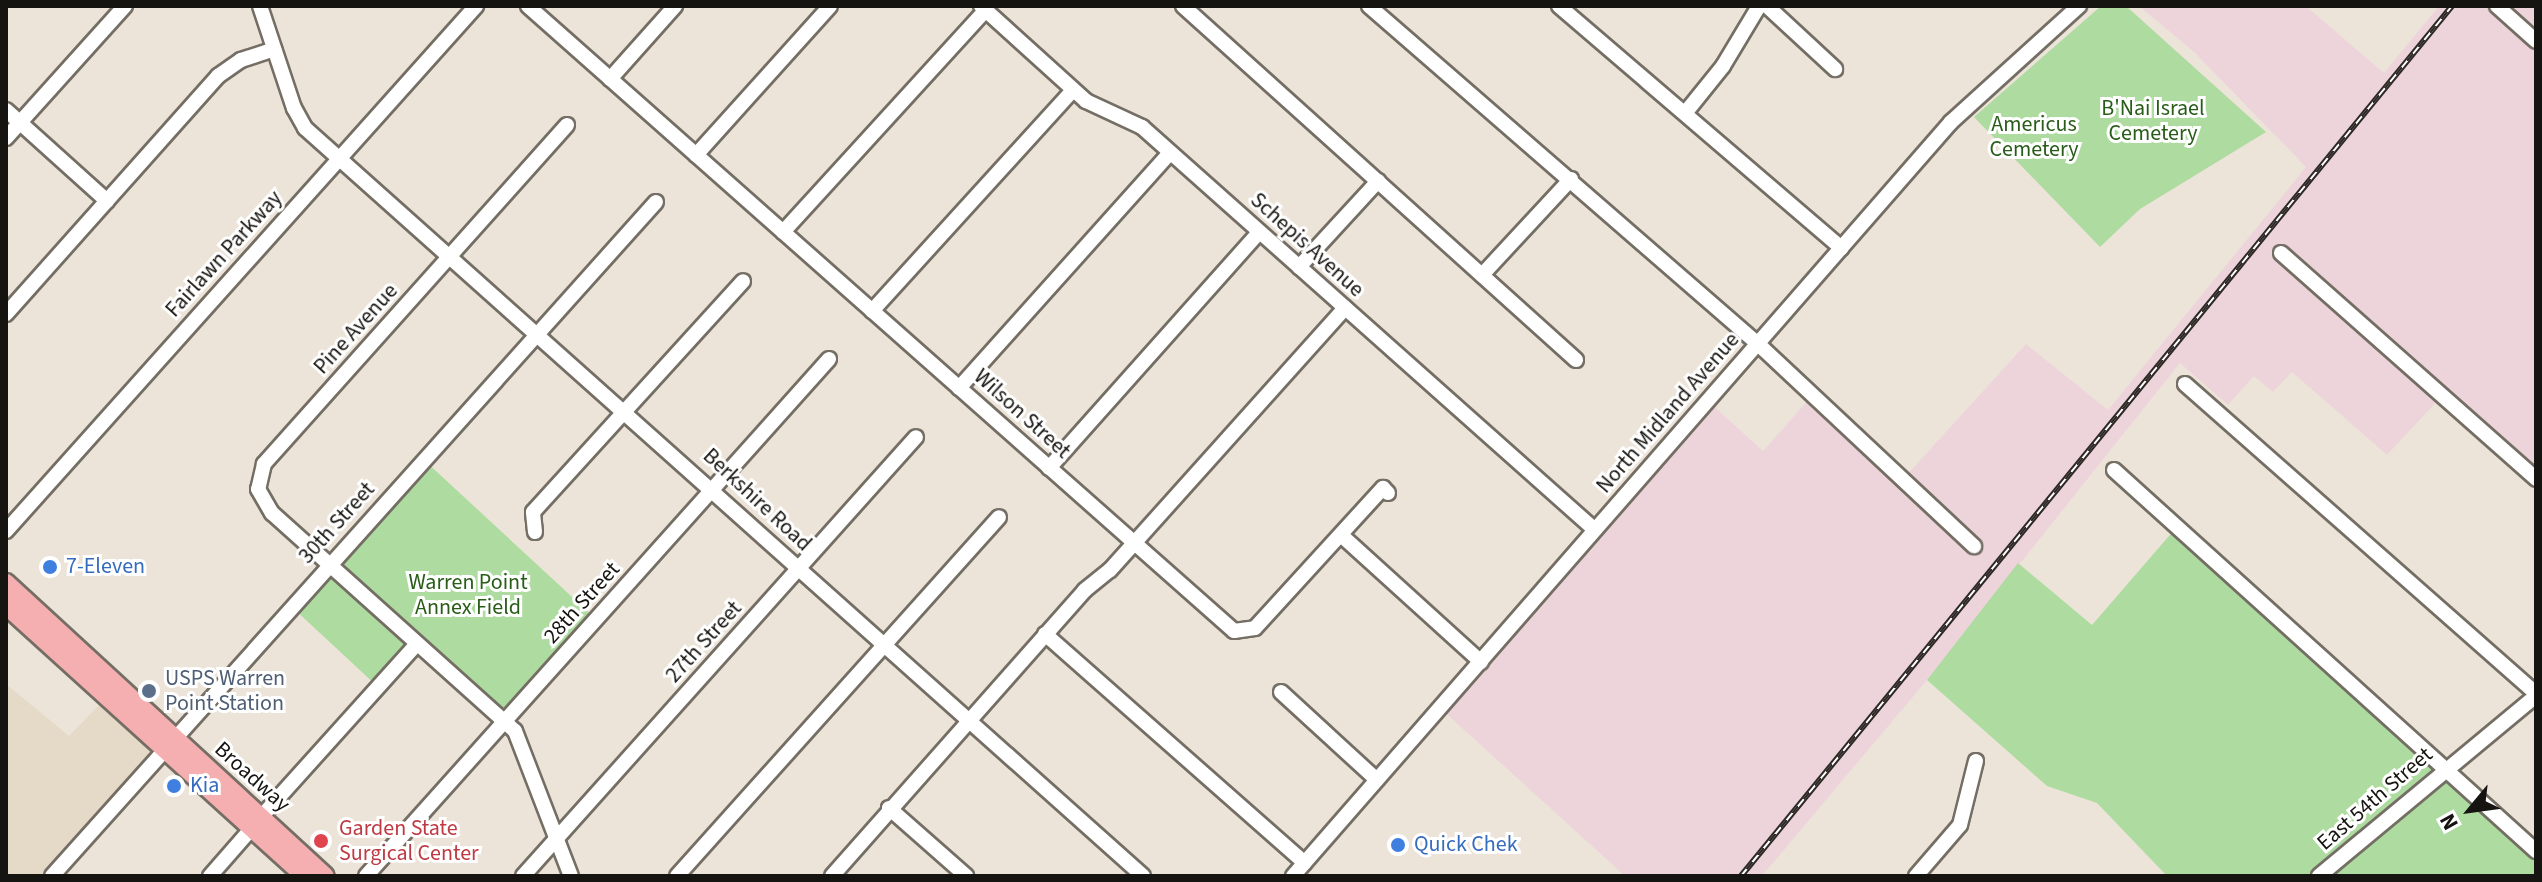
<!DOCTYPE html>
<style>
body{margin:0}
#map{position:relative;width:2542px;height:882px;overflow:hidden;background:#ece4d9;font-family:"Source Sans 3",sans-serif}
div>[style]{position:absolute}
.industrial>*{inset:0;background:#edd4db}
.built>*{inset:0;background:#e5d9c8}
.green>*{inset:0;background:#addba0}
.roads{filter:drop-shadow(2px 0 #746e64) drop-shadow(-2px 0 #746e64) drop-shadow(0 2px #746e64) drop-shadow(0 -2px #746e64)}
.minor>*{height:14px;margin:-7px;padding:0 7px;transform-origin:7px;border-radius:7px;background:#fff}
.major>*{height:18px;margin:-9px;padding:0 9px;transform-origin:9px;border-radius:9px;background:#f5afb0}
.rail>*{height:6px;margin-top:-3px;transform-origin:0;background:repeating-linear-gradient(90deg,#fff 0 9px,#2c2925 0 18px);box-sizing:border-box;border-block:2px solid #2c2925}
.dots>*{width:22px;height:22px;translate:-50% -50%;box-sizing:border-box;border:4px solid #fff;border-radius:50%}
span{translate:-50% -50%;white-space:nowrap;text-align:center;line-height:1.15;-webkit-text-stroke:6px #fff;paint-order:stroke}
.park-label{font-size:22px;color:#285c18}
.street-label{font-size:22px;color:#161410}
.shop-label{font-size:22px;color:#366cbe}
.left{translate:0 -50%;text-align:left}
.service-label{font-size:22px;color:#4e5e75}
.health-label{font-size:22px;color:#be3a42}
.frame{position:absolute;inset:0;border:8px solid #161410;pointer-events:none}
.north{position:absolute;left:2430px;top:770px;width:80px;height:80px;-webkit-text-stroke:6px #fff;paint-order:stroke;rotate:241deg;font-size:22px;font-weight:700;line-height:32px;text-align:center;color:#161410}
.north::after{content:'';display:block;margin:auto;width:28px;height:36px;background:#161410;clip-path:polygon(50% 0,100% 100%,50% 72%,0 100%)}
</style>
<div id="map">
<div class="industrial">
<i style="clip-path:polygon(2139px 6px,2306px 6px,2384px 73px,2439px 6px,2536px 6px,2536px 481px,2442px 396px,2387px 455px,2292px 372px,2273px 392px,2254px 376px,2228px 405px,2180px 363px,1927px 680px,1762px 876px,1625px 876px,1440px 708px,1708px 401px,1763px 451px,1810px 398px,1903px 479px,2026px 344px,2108px 410px,2306px 167px,2195px 53px)"></i>
</div>
<div class="built">
<i style="clip-path:polygon(6px 684px,69px 736px,107px 697px,166px 750px,52px 876px,6px 876px)"></i>
</div>
<div class="green">
<i style="clip-path:polygon(2101px 6px,2126px 6px,2266px 132px,2140px 209px,2100px 247px,1974px 117px)"></i>
<i style="clip-path:polygon(423px 459px,597px 620px,506px 723px,417px 644px,378px 687px,292px 607px)"></i>
<i style="clip-path:polygon(2175px 529px,2536px 857px,2536px 876px,2167px 876px,2097px 803px,2047px 786px,1927px 680px,2018px 563px,2092px 625px)"></i>
</div>
<div class="roads">
<div class="minor">
<i style="left:260px;top:6px;width:108px;rotate:71.6deg"></i>
<i style="left:294px;top:108px;width:23px;rotate:61deg"></i>
<i style="left:305px;top:128px;width:1123px;rotate:41.75deg"></i>
<i style="left:528px;top:6px;width:943px;rotate:41.52deg"></i>
<i style="left:1234px;top:631px;width:21px;rotate:-8deg"></i>
<i style="left:1255px;top:628px;width:190px;rotate:-47.6deg"></i>
<i style="left:1383px;top:488px;width:7px;rotate:45deg"></i>
<i style="left:981px;top:6px;width:142px;rotate:42.1deg"></i>
<i style="left:1086px;top:101px;width:62px;rotate:24.9deg"></i>
<i style="left:1142px;top:127px;width:606px;rotate:41.66deg"></i>
<i style="left:1183px;top:6px;width:529px;rotate:42.01deg"></i>
<i style="left:1369px;top:6px;width:515px;rotate:40.99deg"></i>
<i style="left:1758px;top:344px;width:296px;rotate:43.1deg"></i>
<i style="left:1559px;top:6px;width:372px;rotate:40.6deg"></i>
<i style="left:1767px;top:6px;width:93px;rotate:42.8deg"></i>
<i style="left:2497px;top:6px;width:52px;rotate:41.9deg"></i>
<i style="left:610px;top:79px;width:98px;rotate:-48.3deg"></i>
<i style="left:6px;top:110px;width:136px;rotate:42deg"></i>
<i style="left:1686px;top:112px;width:59px;rotate:-51.2deg"></i>
<i style="left:1723px;top:66px;width:70px;rotate:-59deg"></i>
<i style="left:567px;top:125px;width:455px;rotate:131.8deg"></i>
<i style="left:264px;top:464px;width:26px;rotate:103deg"></i>
<i style="left:258px;top:489px;width:28px;rotate:60deg"></i>
<i style="left:272px;top:513px;width:326px;rotate:41.9deg"></i>
<i style="left:515px;top:731px;width:155px;rotate:68.9deg"></i>
<i style="left:6px;top:138px;width:178px;rotate:-48deg"></i>
<i style="left:696px;top:155px;width:200px;rotate:-48deg"></i>
<i style="left:783px;top:232px;width:301px;rotate:-47.6deg"></i>
<i style="left:2281px;top:253px;width:341px;rotate:41.5deg"></i>
<i style="left:1299px;top:267px;width:117px;rotate:-47.4deg"></i>
<i style="left:1482px;top:275px;width:131px;rotate:-47.2deg"></i>
<i style="left:872px;top:311px;width:299px;rotate:-47.7deg"></i>
<i style="left:6px;top:314px;width:319px;rotate:-48.3deg"></i>
<i style="left:218px;top:76px;width:28px;rotate:-35deg"></i>
<i style="left:241px;top:60px;width:35px;rotate:-18deg"></i>
<i style="left:2185px;top:384px;width:468px;rotate:41.4deg"></i>
<i style="left:959px;top:388px;width:316px;rotate:-48.1deg"></i>
<i style="left:1049px;top:468px;width:316px;rotate:-48.3deg"></i>
<i style="left:2114px;top:470px;width:569px;rotate:42.08deg"></i>
<i style="left:6px;top:531px;width:705px;rotate:-48.16deg"></i>
<i style="left:535px;top:532px;width:20px;rotate:-96deg"></i>
<i style="left:533px;top:512px;width:312px;rotate:-47.7deg"></i>
<i style="left:1341px;top:535px;width:189px;rotate:42.2deg"></i>
<i style="left:1045px;top:634px;width:346px;rotate:41.4deg"></i>
<i style="left:1281px;top:692px;width:130px;rotate:42.5deg"></i>
<i style="left:889px;top:808px;width:103px;rotate:41.4deg"></i>
<i style="left:261px;top:817px;width:233px;rotate:-48deg"></i>
<i style="left:52px;top:876px;width:905px;rotate:-48.14deg"></i>
<i style="left:210px;top:876px;width:64px;rotate:-48.8deg"></i>
<i style="left:366px;top:876px;width:694px;rotate:-48.15deg"></i>
<i style="left:523px;top:876px;width:589px;rotate:-48.16deg"></i>
<i style="left:677px;top:876px;width:482px;rotate:-48.1deg"></i>
<i style="left:832px;top:876px;width:382px;rotate:-48.5deg"></i>
<i style="left:1085px;top:590px;width:32px;rotate:-39deg"></i>
<i style="left:1110px;top:570px;width:352px;rotate:-48.1deg"></i>
<i style="left:1293px;top:876px;width:1001px;rotate:-48.89deg"></i>
<i style="left:1951px;top:122px;width:173px;rotate:-42.2deg"></i>
<i style="left:1916px;top:876px;width:67px;rotate:-49.2deg"></i>
<i style="left:1960px;top:825px;width:66px;rotate:-76deg"></i>
<i style="left:2319px;top:876px;width:282px;rotate:-39.7deg"></i>
</div>
<div class="major">
<i style="left:6px;top:583px;width:433px;rotate:42.6deg"></i>
<i style="left:6px;top:605px;width:404px;rotate:42.2deg"></i>
</div>
</div>
<div class="rail">
<i style="left:1741px;top:876px;width:1124px;rotate:-50.74deg"></i>
</div>
<div class="dots">
<i style="left:50px;top:567px;background:#3f7fe0"></i>
<i style="left:149px;top:691px;background:#5c6f8a"></i>
<i style="left:174px;top:786px;background:#3f7fe0"></i>
<i style="left:321px;top:841px;background:#e0444e"></i>
<i style="left:1398px;top:845px;background:#3f7fe0"></i>
</div>
<div class="park-label">
<span style="left:2153px;top:121px">B'Nai Israel<br>Cemetery</span>
<span style="left:2034px;top:137px">Americus<br>Cemetery</span>
<span style="left:468px;top:595px">Warren Point<br>Annex Field</span>
</div>
<div class="street-label">
<span style="left:1307px;top:245px;rotate:42deg">Schepis Avenue</span>
<span style="left:224px;top:254px;rotate:-48deg">Fairlawn Parkway</span>
<span style="left:356px;top:329px;rotate:-48deg">Pine Avenue</span>
<span style="left:1668px;top:413px;rotate:-49deg">North Midland Avenue</span>
<span style="left:1022px;top:414px;rotate:42deg">Wilson Street</span>
<span style="left:757px;top:500px;rotate:43deg">Berkshire Road</span>
<span style="left:337px;top:523px;rotate:-48deg">30th Street</span>
<span style="left:582px;top:603px;rotate:-48deg">28th Street</span>
<span style="left:704px;top:642px;rotate:-48deg">27th Street</span>
<span style="left:252px;top:777px;rotate:42deg">Broadway</span>
<span style="left:2375px;top:799px;rotate:-41deg">East 54th Street</span>
</div>
<div class="shop-label">
<span class="left" style="left:66px;top:567px">7-Eleven</span>
<span class="left" style="left:190px;top:786px">Kia</span>
<span class="left" style="left:1414px;top:845px">Quick Chek</span>
</div>
<div class="service-label">
<span class="left" style="left:165px;top:691px">USPS Warren<br>Point Station</span>
</div>
<div class="health-label">
<span class="left" style="left:339px;top:841px">Garden State<br>Surgical Center</span>
</div>
<div class="frame"></div>
<div class="north">N</div>
</div>
